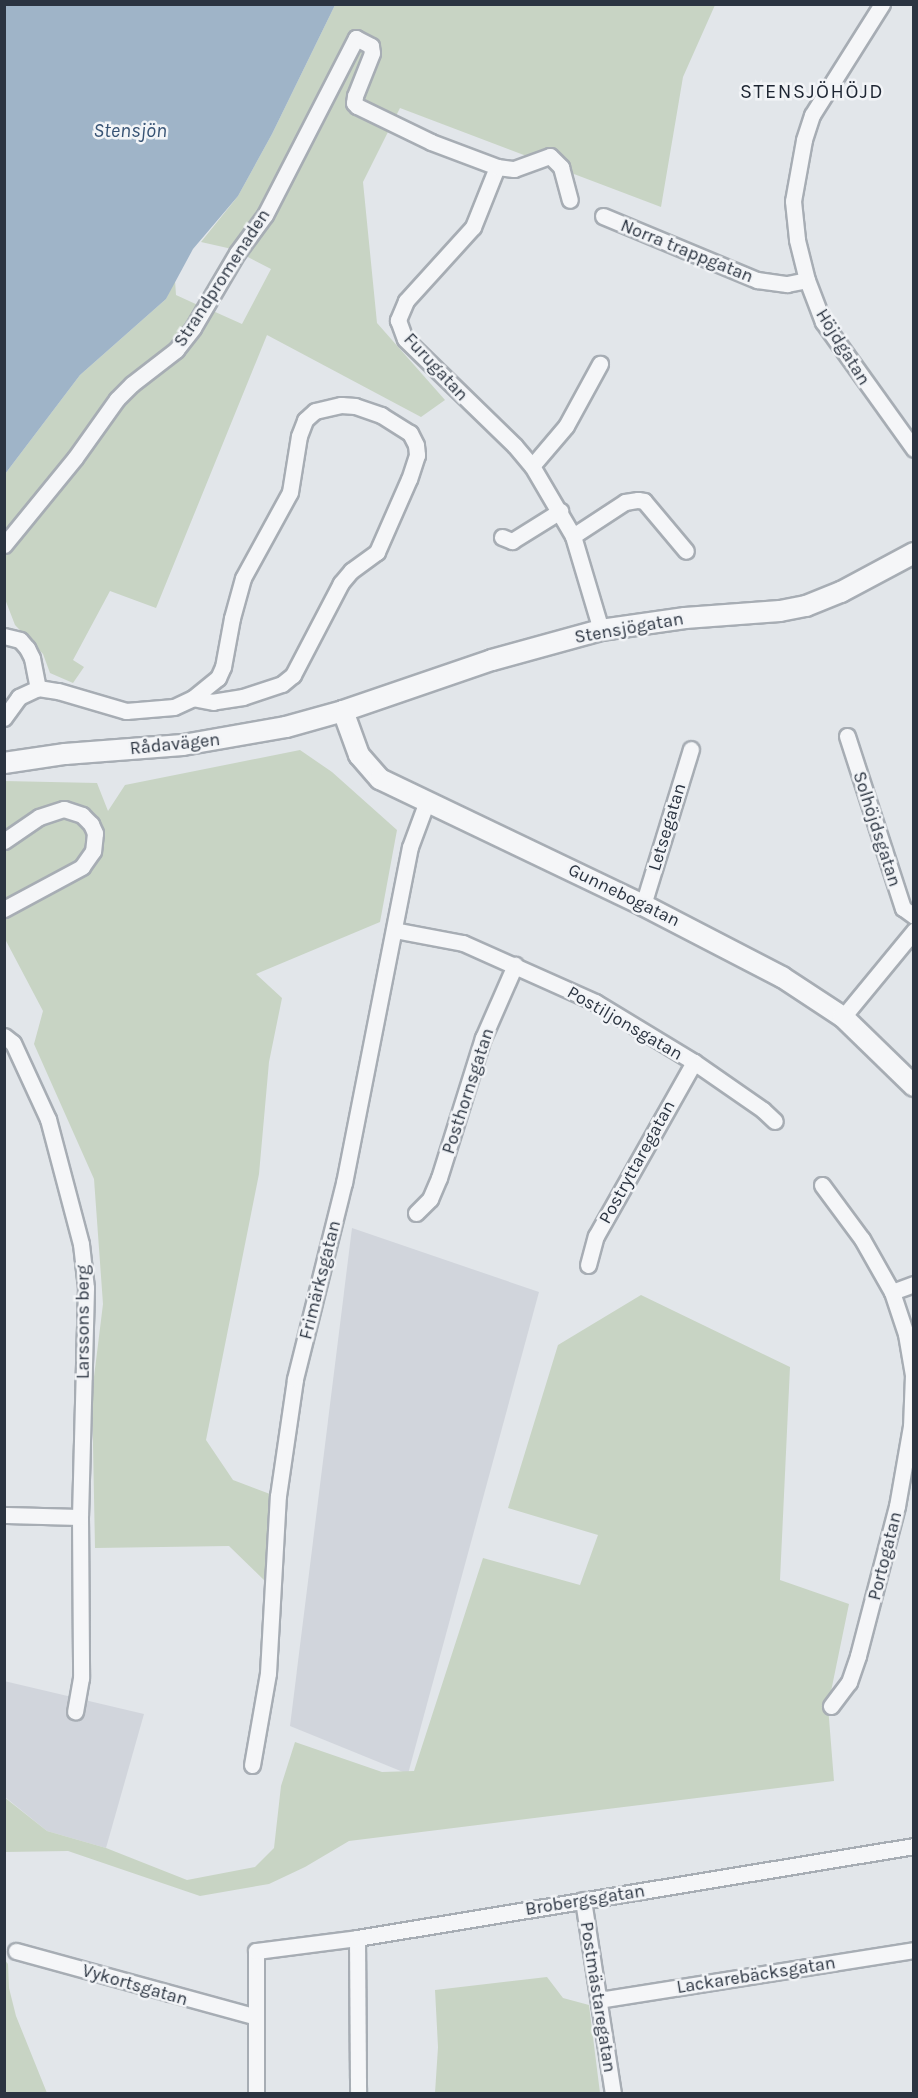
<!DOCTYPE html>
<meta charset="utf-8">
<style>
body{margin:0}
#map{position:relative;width:918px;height:2098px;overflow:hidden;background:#e2e6ea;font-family:Karla,sans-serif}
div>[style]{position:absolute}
.built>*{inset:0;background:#d1d5dc}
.green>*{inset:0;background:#c8d4c4}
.water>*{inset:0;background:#9fb4c8}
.roads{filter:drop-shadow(2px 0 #a7adb4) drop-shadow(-2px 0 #a7adb4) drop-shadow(0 2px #a7adb4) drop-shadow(0 -2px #a7adb4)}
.minor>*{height:15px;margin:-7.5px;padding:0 7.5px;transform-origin:7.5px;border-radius:7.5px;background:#f5f6f8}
.tertiary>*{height:20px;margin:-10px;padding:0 10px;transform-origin:10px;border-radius:10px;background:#f5f6f8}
span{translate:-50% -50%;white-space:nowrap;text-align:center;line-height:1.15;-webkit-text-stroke:5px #f2f4f7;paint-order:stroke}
.street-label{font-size:18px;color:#2b3441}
.neighbourhood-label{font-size:20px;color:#1d2532;letter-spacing:1.5px}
.water-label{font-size:20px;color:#375374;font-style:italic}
.frame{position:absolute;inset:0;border:6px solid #2b3441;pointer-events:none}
</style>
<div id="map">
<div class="built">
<i style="clip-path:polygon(352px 1228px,539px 1292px,408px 1774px,290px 1726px)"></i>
<i style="clip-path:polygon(4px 1681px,144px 1714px,106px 1848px,47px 1831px,5px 1797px)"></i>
</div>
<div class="green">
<i style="clip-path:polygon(evenodd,335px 5px,715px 5px,683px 77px,661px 207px,400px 108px,363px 182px,377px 323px,445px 400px,421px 417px,267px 335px,156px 608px,110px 591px,73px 660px,84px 667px,73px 683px,50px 673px,43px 654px,15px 625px,5px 599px,5px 474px,80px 375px,166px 299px,175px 280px,176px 295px,200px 306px,232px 249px,201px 242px,238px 196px,272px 134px,335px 5px,244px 255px,271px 269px,242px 324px,213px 311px,244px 255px)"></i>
<i style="clip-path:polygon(300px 750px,332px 772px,397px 830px,380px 922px,256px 974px,282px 998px,269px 1062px,259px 1174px,206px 1440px,233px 1480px,270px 1494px,267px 1583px,229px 1546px,95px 1548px,92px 1393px,103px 1304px,94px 1179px,34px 1044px,43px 1011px,5px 939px,4px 781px,97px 783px,108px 811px,125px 785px)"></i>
<i style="clip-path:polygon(641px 1295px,790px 1367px,780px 1580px,849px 1604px,828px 1706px,834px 1781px,349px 1841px,305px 1867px,269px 1884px,200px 1896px,68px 1851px,5px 1852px,4px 1797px,47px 1831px,106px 1848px,187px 1880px,255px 1867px,274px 1848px,281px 1786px,295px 1742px,382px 1772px,414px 1771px,483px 1558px,580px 1585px,598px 1535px,508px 1508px,558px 1345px)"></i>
<i style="clip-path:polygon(4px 1959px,8px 1964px,9px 1988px,16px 2016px,47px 2093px,5px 2093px)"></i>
<i style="clip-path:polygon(547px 1977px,563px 1998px,589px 2005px,600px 2093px,435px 2093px,438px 2047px,435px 1990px)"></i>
</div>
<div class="water">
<i style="clip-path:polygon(5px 4px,335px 5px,272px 134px,238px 196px,193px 249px,166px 299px,80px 375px,5px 474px)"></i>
</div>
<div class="roads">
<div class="minor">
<i style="left:882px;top:4px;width:131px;rotate:122.2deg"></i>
<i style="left:812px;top:115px;width:26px;rotate:108deg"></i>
<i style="left:804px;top:140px;width:62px;rotate:100.2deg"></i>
<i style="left:793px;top:201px;width:39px;rotate:84deg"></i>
<i style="left:797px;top:240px;width:41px;rotate:76deg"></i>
<i style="left:807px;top:280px;width:45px;rotate:69.1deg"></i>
<i style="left:823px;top:322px;width:156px;rotate:54.4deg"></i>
<i style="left:497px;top:167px;width:65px;rotate:111.8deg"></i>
<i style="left:473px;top:227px;width:100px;rotate:132.2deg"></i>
<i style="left:406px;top:301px;width:21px;rotate:113deg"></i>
<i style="left:398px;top:320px;width:20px;rotate:70deg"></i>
<i style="left:405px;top:339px;width:153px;rotate:44.2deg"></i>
<i style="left:515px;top:446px;width:26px;rotate:50deg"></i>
<i style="left:532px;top:466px;width:81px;rotate:59.6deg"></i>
<i style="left:573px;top:536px;width:98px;rotate:73.4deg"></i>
<i style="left:603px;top:216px;width:167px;rotate:22.6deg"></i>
<i style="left:757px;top:280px;width:30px;rotate:8deg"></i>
<i style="left:787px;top:284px;width:20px;rotate:-11deg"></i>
<i style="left:341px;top:405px;width:14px;rotate:4deg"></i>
<i style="left:355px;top:406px;width:28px;rotate:19deg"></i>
<i style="left:381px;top:415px;width:34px;rotate:32deg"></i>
<i style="left:410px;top:433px;width:13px;rotate:63deg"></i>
<i style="left:416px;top:445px;width:10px;rotate:84deg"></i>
<i style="left:417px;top:455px;width:25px;rotate:108deg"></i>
<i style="left:409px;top:479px;width:80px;rotate:113.7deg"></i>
<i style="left:377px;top:552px;width:32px;rotate:144deg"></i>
<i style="left:351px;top:571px;width:16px;rotate:130deg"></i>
<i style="left:341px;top:583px;width:104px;rotate:117.6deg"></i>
<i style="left:293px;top:675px;width:14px;rotate:141deg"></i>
<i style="left:282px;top:684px;width:41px;rotate:161.6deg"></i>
<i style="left:243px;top:697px;width:30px;rotate:171deg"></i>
<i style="left:213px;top:702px;width:20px;rotate:-169deg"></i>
<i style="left:193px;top:698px;width:32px;rotate:-39deg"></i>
<i style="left:218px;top:678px;width:12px;rotate:-66deg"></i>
<i style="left:223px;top:667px;width:50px;rotate:-79.6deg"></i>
<i style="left:232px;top:618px;width:41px;rotate:-74.6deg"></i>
<i style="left:243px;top:578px;width:98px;rotate:-61.3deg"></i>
<i style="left:290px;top:492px;width:57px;rotate:-80.9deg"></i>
<i style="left:299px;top:436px;width:17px;rotate:-69deg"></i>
<i style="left:305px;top:420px;width:13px;rotate:-42deg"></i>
<i style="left:315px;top:411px;width:27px;rotate:-13deg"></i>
<i style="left:532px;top:466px;width:52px;rotate:-49.6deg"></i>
<i style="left:566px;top:426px;width:71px;rotate:-61.3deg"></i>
<i style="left:573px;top:536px;width:62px;rotate:-33.2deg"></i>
<i style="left:625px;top:502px;width:13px;rotate:-9deg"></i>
<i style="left:638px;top:500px;width:6px;rotate:9deg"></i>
<i style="left:644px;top:501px;width:65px;rotate:50deg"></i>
<i style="left:502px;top:537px;width:11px;rotate:22deg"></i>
<i style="left:512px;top:541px;width:57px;rotate:-32deg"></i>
<i style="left:4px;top:545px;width:112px;rotate:-50.8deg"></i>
<i style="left:75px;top:458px;width:72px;rotate:-54.6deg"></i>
<i style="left:117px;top:399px;width:21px;rotate:-45deg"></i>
<i style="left:132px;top:384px;width:56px;rotate:-37.7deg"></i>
<i style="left:176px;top:350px;width:28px;rotate:-52deg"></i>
<i style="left:193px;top:328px;width:87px;rotate:-59.6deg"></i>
<i style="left:237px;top:253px;width:47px;rotate:-53.6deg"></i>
<i style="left:265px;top:215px;width:199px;rotate:-62.8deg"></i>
<i style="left:356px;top:38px;width:17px;rotate:28deg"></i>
<i style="left:371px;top:46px;width:7px;rotate:82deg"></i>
<i style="left:372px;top:53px;width:46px;rotate:111.6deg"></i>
<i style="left:355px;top:96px;width:7px;rotate:98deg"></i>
<i style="left:354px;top:103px;width:4px;rotate:45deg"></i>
<i style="left:357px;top:106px;width:82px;rotate:25.9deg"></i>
<i style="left:431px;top:142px;width:71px;rotate:20.7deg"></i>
<i style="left:497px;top:167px;width:17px;rotate:7deg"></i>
<i style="left:514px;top:169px;width:38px;rotate:-20deg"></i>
<i style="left:550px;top:156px;width:16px;rotate:45deg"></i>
<i style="left:561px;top:167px;width:34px;rotate:75deg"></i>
<i style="left:4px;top:636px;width:16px;rotate:14deg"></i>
<i style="left:20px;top:640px;width:11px;rotate:49deg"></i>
<i style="left:27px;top:648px;width:11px;rotate:63deg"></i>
<i style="left:32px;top:658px;width:31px;rotate:79deg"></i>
<i style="left:38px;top:688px;width:21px;rotate:155deg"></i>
<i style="left:19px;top:697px;width:26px;rotate:126deg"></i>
<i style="left:38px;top:688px;width:20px;rotate:9deg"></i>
<i style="left:58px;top:691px;width:71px;rotate:16.4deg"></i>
<i style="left:126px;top:711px;width:48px;rotate:-4.8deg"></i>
<i style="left:174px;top:707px;width:21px;rotate:-25deg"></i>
<i style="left:847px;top:736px;width:181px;rotate:72deg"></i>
<i style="left:903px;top:908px;width:14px;rotate:36deg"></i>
<i style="left:4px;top:841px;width:42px;rotate:-34.4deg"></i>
<i style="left:39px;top:817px;width:26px;rotate:-18deg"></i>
<i style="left:64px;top:809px;width:19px;rotate:18deg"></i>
<i style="left:82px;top:815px;width:13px;rotate:45deg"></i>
<i style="left:91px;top:824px;width:10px;rotate:66deg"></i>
<i style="left:95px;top:833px;width:18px;rotate:96deg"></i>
<i style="left:93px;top:851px;width:19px;rotate:125deg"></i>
<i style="left:82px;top:867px;width:89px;rotate:151.7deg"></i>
<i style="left:643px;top:905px;width:163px;rotate:-72.9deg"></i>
<i style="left:394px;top:930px;width:70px;rotate:10.7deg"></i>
<i style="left:463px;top:943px;width:145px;rotate:24.1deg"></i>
<i style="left:595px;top:1002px;width:116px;rotate:31.2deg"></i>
<i style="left:694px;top:1062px;width:84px;rotate:34.8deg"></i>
<i style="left:763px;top:1110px;width:16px;rotate:43deg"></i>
<i style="left:843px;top:1017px;width:112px;rotate:-50.5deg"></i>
<i style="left:4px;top:1036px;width:11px;rotate:38deg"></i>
<i style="left:13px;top:1043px;width:84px;rotate:65.3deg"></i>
<i style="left:48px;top:1119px;width:129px;rotate:75.2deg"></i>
<i style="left:81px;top:1244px;width:44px;rotate:83.5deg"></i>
<i style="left:86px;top:1288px;width:229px;rotate:91.5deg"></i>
<i style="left:80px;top:1517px;width:161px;rotate:89.6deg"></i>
<i style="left:81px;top:1678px;width:34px;rotate:100deg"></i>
<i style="left:822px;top:1185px;width:67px;rotate:53.5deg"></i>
<i style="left:862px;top:1239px;width:61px;rotate:60.5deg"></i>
<i style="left:892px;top:1292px;width:44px;rotate:71.6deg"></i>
<i style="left:906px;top:1334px;width:42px;rotate:80.3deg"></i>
<i style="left:913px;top:1375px;width:51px;rotate:92.2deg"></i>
<i style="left:911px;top:1426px;width:81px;rotate:99.9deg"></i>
<i style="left:897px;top:1506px;width:155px;rotate:104.6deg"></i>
<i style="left:858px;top:1656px;width:28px;rotate:109deg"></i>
<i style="left:849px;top:1682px;width:30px;rotate:127deg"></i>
<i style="left:416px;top:1213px;width:20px;rotate:-45deg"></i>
<i style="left:430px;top:1199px;width:23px;rotate:-67deg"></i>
<i style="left:439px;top:1178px;width:147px;rotate:-72.6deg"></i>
<i style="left:483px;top:1038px;width:80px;rotate:-66.3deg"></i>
<i style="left:588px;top:1265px;width:30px;rotate:-75deg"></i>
<i style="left:596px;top:1236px;width:200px;rotate:-60.6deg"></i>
<i style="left:892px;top:1292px;width:23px;rotate:-20deg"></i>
<i style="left:4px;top:1515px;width:76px;rotate:1.5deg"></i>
<i style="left:252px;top:1765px;width:93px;rotate:-80.1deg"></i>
<i style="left:268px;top:1673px;width:177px;rotate:-86.8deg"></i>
<i style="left:278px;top:1496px;width:118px;rotate:-81.7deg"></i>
<i style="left:295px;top:1379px;width:202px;rotate:-76deg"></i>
<i style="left:344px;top:1183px;width:342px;rotate:-78.9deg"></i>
<i style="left:410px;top:847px;width:49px;rotate:-69.7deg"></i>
<i style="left:583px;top:1900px;width:196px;rotate:81.2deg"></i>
<i style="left:357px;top:1938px;width:156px;rotate:89.6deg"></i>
<i style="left:16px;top:1951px;width:247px;rotate:15.3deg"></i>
<i style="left:599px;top:2000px;width:319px;rotate:-9deg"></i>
<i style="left:256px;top:2094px;width:143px;rotate:-90deg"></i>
<i style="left:256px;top:1951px;width:102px;rotate:-7.3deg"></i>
<i style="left:357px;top:1938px;width:565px;rotate:-9.38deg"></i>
</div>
<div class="tertiary">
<i style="left:343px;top:711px;width:47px;rotate:70deg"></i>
<i style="left:359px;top:755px;width:32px;rotate:49deg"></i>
<i style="left:380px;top:779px;width:292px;rotate:25.6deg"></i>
<i style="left:643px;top:905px;width:157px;rotate:27.4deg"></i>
<i style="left:782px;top:977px;width:73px;rotate:33.3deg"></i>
<i style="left:843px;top:1017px;width:99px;rotate:44.2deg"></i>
<i style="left:4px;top:763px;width:62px;rotate:-8.4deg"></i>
<i style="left:65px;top:754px;width:118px;rotate:-4.4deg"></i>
<i style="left:183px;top:745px;width:105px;rotate:-9.9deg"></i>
<i style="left:286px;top:727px;width:59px;rotate:-15.7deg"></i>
<i style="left:343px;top:711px;width:157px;rotate:-18.9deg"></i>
<i style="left:492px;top:660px;width:113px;rotate:-15.4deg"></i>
<i style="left:601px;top:630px;width:85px;rotate:-8.1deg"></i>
<i style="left:685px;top:618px;width:95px;rotate:-4.2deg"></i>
<i style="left:780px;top:611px;width:26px;rotate:-11deg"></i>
<i style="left:806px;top:606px;width:38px;rotate:-22deg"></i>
<i style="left:841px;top:592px;width:83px;rotate:-28.1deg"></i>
</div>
</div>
<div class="street-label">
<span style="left:687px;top:251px;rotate:22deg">Norra trappgatan</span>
<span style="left:222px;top:278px;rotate:-57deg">Strandpromenaden</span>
<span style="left:843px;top:347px;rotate:58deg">Höjdgatan</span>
<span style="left:436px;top:367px;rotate:47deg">Furugatan</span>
<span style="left:629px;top:628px;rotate:-10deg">Stensjögatan</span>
<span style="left:175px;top:744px;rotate:-6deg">Rådavägen</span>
<span style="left:667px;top:827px;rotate:-73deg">Letsegatan</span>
<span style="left:877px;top:829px;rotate:72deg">Solhöjdsgatan</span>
<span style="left:624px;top:895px;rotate:26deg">Gunnebogatan</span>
<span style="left:625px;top:1023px;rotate:30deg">Postiljonsgatan</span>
<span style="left:468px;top:1091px;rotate:-72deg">Posthornsgatan</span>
<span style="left:637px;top:1162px;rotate:-61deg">Postryttaregatan</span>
<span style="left:320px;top:1280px;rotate:-76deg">Frimärksgatan</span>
<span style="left:83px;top:1322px;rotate:-90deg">Larssons berg</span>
<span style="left:885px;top:1556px;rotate:-76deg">Portogatan</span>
<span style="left:585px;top:1900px;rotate:-9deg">Brobergsgatan</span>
<span style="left:756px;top:1975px;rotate:-9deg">Lackarebäcksgatan</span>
<span style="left:135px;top:1985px;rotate:16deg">Vykortsgatan</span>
<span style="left:598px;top:1997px;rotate:81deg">Postmästaregatan</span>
</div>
<div class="neighbourhood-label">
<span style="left:812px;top:91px">STENSJÖHÖJD</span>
</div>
<div class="water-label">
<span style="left:130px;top:130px">Stensjön</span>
</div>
<div class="frame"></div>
</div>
